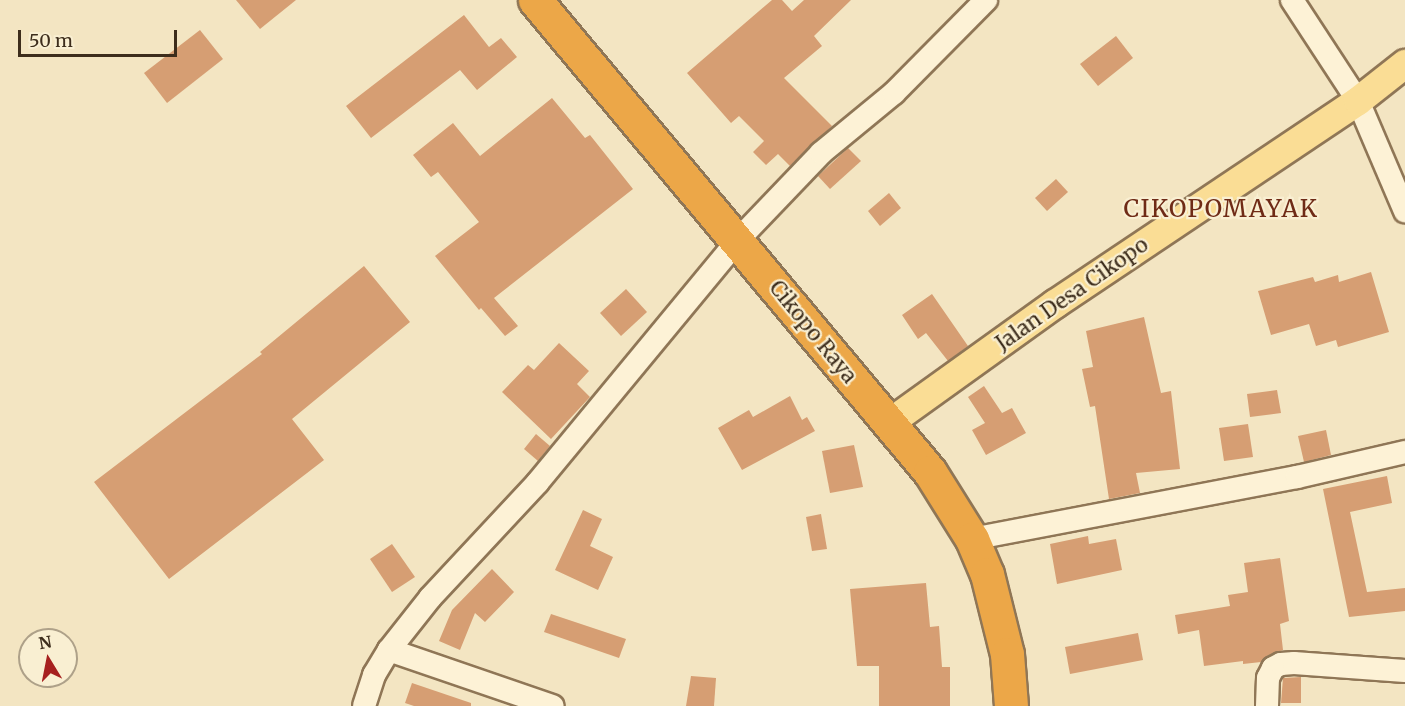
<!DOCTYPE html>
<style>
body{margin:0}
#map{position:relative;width:1405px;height:706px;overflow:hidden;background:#f3e5c2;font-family:Merriweather,serif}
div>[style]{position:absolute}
.building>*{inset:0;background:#d69e73}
.roads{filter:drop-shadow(2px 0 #8f7656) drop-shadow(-2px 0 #8f7656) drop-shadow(0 2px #8f7656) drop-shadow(0 -2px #8f7656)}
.minor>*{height:22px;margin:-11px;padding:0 11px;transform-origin:11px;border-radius:11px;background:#fdf2d6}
.major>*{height:28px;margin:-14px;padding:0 14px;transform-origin:14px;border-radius:14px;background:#fadd95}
.highway>*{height:33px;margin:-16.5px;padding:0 16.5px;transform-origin:16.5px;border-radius:16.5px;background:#eca748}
span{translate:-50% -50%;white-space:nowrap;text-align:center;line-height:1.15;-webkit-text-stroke:4.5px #f9efd2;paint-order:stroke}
.street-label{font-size:21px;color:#3d2d1c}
.quarter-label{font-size:24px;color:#6f2b16;letter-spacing:1.5px}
.north{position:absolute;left:18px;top:628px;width:60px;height:60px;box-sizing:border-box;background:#f9efd2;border:2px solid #aea189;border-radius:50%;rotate:350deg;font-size:16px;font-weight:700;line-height:24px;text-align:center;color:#3d2d1c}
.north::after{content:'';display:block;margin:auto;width:21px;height:27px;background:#a6201f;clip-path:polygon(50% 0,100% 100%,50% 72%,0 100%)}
.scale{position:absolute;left:18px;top:30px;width:159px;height:27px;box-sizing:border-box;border:3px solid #3d2d1c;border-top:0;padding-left:8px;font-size:18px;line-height:21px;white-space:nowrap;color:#3d2d1c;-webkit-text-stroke:4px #f9efd2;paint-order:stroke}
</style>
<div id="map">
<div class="building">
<i style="clip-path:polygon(236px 0,296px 0,260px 29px)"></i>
<i style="clip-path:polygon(772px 0,782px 0,792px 11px,804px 0,851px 0,814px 36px,822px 46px,784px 78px,832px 126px,790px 166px,778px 154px,766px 165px,753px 152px,764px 141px,739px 116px,731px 123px,687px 73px)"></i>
<i style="clip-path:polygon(464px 15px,489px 47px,501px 38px,517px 57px,477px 90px,460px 70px,371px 138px,346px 106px)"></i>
<i style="clip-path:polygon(200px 30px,223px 59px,167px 103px,144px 73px)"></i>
<i style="clip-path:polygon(1116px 36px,1133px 58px,1098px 86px,1080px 64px)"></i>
<i style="clip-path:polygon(552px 98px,585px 138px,590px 135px,633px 189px,494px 298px,518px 326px,505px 336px,481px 308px,479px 310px,435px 256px,479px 222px,438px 172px,431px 177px,413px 155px,453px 123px,480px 156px)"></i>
<i style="clip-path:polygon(848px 148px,861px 161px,830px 189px,818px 176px)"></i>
<i style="clip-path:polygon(1056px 179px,1068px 192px,1047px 211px,1035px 198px)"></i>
<i style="clip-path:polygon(889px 193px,901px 208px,880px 226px,868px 211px)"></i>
<i style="clip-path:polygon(364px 266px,410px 322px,292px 419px,324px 460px,169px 579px,94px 482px,262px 354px,260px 352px)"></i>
<i style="clip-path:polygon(1371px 272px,1389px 332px,1338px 347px,1336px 340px,1316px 346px,1309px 324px,1271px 335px,1258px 291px,1313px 277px,1315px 282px,1338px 275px,1339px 282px)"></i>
<i style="clip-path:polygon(626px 289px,647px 312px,621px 336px,600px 313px)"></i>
<i style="clip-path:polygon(932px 294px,968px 346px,948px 361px,926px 333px,918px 339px,902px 315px)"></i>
<i style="clip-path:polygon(1144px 317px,1161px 393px,1171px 391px,1180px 469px,1136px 473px,1140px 493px,1109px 499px,1095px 406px,1090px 407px,1082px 369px,1093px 367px,1086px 331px)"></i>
<i style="clip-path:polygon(559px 343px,589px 371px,577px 384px,590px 397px,551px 439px,502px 392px,528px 365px,534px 370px)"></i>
<i style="clip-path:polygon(984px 386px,1002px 413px,1012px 408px,1026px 433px,986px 455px,972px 430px,985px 423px,968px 397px)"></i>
<i style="clip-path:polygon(1277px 390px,1281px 413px,1250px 417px,1247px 394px)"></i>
<i style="clip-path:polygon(790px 396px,802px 420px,807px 417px,815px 431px,742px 470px,718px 428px,749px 410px,753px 417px)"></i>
<i style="clip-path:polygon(1248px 424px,1253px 457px,1224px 461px,1219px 428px)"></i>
<i style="clip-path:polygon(1326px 430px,1331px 455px,1304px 462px,1298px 436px)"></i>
<i style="clip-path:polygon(536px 434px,550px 446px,538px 461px,524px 449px)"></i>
<i style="clip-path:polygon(854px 445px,863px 487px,830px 493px,822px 451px)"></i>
<i style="clip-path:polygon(1387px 476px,1392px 503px,1350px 512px,1367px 592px,1405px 588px,1405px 611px,1349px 617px,1323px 489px)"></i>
<i style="clip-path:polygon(583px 510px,602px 519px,590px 546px,613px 557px,598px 590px,555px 570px)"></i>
<i style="clip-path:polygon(821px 514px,827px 549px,812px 551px,806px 517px)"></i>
<i style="clip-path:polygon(1088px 536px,1089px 544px,1116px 539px,1122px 570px,1057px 584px,1050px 544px)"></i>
<i style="clip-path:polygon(392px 544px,415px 577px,392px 592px,370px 559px)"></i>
<i style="clip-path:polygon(1280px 558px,1289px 621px,1280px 624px,1283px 650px,1267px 656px,1261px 662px,1243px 664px,1243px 661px,1204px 666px,1199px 630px,1178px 634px,1175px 615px,1230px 606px,1228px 595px,1248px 592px,1244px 563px)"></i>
<i style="clip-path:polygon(492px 569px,514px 592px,485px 622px,475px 613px,460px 650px,439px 641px,452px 610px)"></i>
<i style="clip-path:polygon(926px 583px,930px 627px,939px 626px,942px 667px,950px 667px,950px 706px,879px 706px,879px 666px,857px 666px,850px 589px)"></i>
<i style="clip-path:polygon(551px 614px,626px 639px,619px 658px,544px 632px)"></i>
<i style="clip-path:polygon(1138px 633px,1143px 660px,1070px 674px,1065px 647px)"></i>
<i style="clip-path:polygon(691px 676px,716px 678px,714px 706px,686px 706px)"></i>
<i style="clip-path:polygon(1301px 677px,1301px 703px,1281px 703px,1283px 678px)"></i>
<i style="clip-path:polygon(412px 683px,471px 703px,471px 706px,414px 706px,405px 703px)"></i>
</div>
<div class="roads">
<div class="minor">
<i style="left:1292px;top:0;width:121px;rotate:56.8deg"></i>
<i style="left:1358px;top:101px;width:120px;rotate:66.9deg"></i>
<i style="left:972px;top:539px;width:331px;rotate:-10.8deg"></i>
<i style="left:1297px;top:477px;width:111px;rotate:-13deg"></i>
<i style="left:389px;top:650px;width:173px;rotate:18.9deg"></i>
<i style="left:364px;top:706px;width:33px;rotate:-72deg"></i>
<i style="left:374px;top:675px;width:29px;rotate:-59deg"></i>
<i style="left:389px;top:650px;width:66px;rotate:-51.7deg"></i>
<i style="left:430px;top:598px;width:158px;rotate:-47deg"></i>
<i style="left:538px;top:482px;width:314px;rotate:-50.4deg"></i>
<i style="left:738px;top:240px;width:120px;rotate:-46.3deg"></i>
<i style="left:821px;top:153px;width:94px;rotate:-39.4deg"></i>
<i style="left:894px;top:93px;width:131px;rotate:-45.3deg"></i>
<i style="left:1267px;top:706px;width:28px;rotate:-88deg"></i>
<i style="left:1268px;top:678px;width:11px;rotate:-63deg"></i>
<i style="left:1273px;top:668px;width:9px;rotate:-27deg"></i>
<i style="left:1281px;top:664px;width:13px;rotate:-4deg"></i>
<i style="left:1294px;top:663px;width:111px;rotate:4.1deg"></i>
</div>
<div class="major">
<i style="left:888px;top:424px;width:206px;rotate:-35.7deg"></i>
<i style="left:1055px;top:304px;width:365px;rotate:-33.8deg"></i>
<i style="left:1358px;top:101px;width:60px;rotate:-38.2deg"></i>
</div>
<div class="highway">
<i style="left:535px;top:0;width:615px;rotate:50.08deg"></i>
<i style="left:930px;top:472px;width:79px;rotate:57.9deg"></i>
<i style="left:972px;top:539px;width:38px;rotate:67deg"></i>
<i style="left:987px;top:574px;width:82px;rotate:76deg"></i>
<i style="left:1007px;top:654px;width:52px;rotate:85.6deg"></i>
</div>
</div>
<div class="street-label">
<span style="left:1072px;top:294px;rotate:-35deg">Jalan Desa Cikopo</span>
<span style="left:813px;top:332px;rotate:51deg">Cikopo Raya</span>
</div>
<div class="quarter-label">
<span style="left:1221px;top:209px">CIKOPOMAYAK</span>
</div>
<div class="north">N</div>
<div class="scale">50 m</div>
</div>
